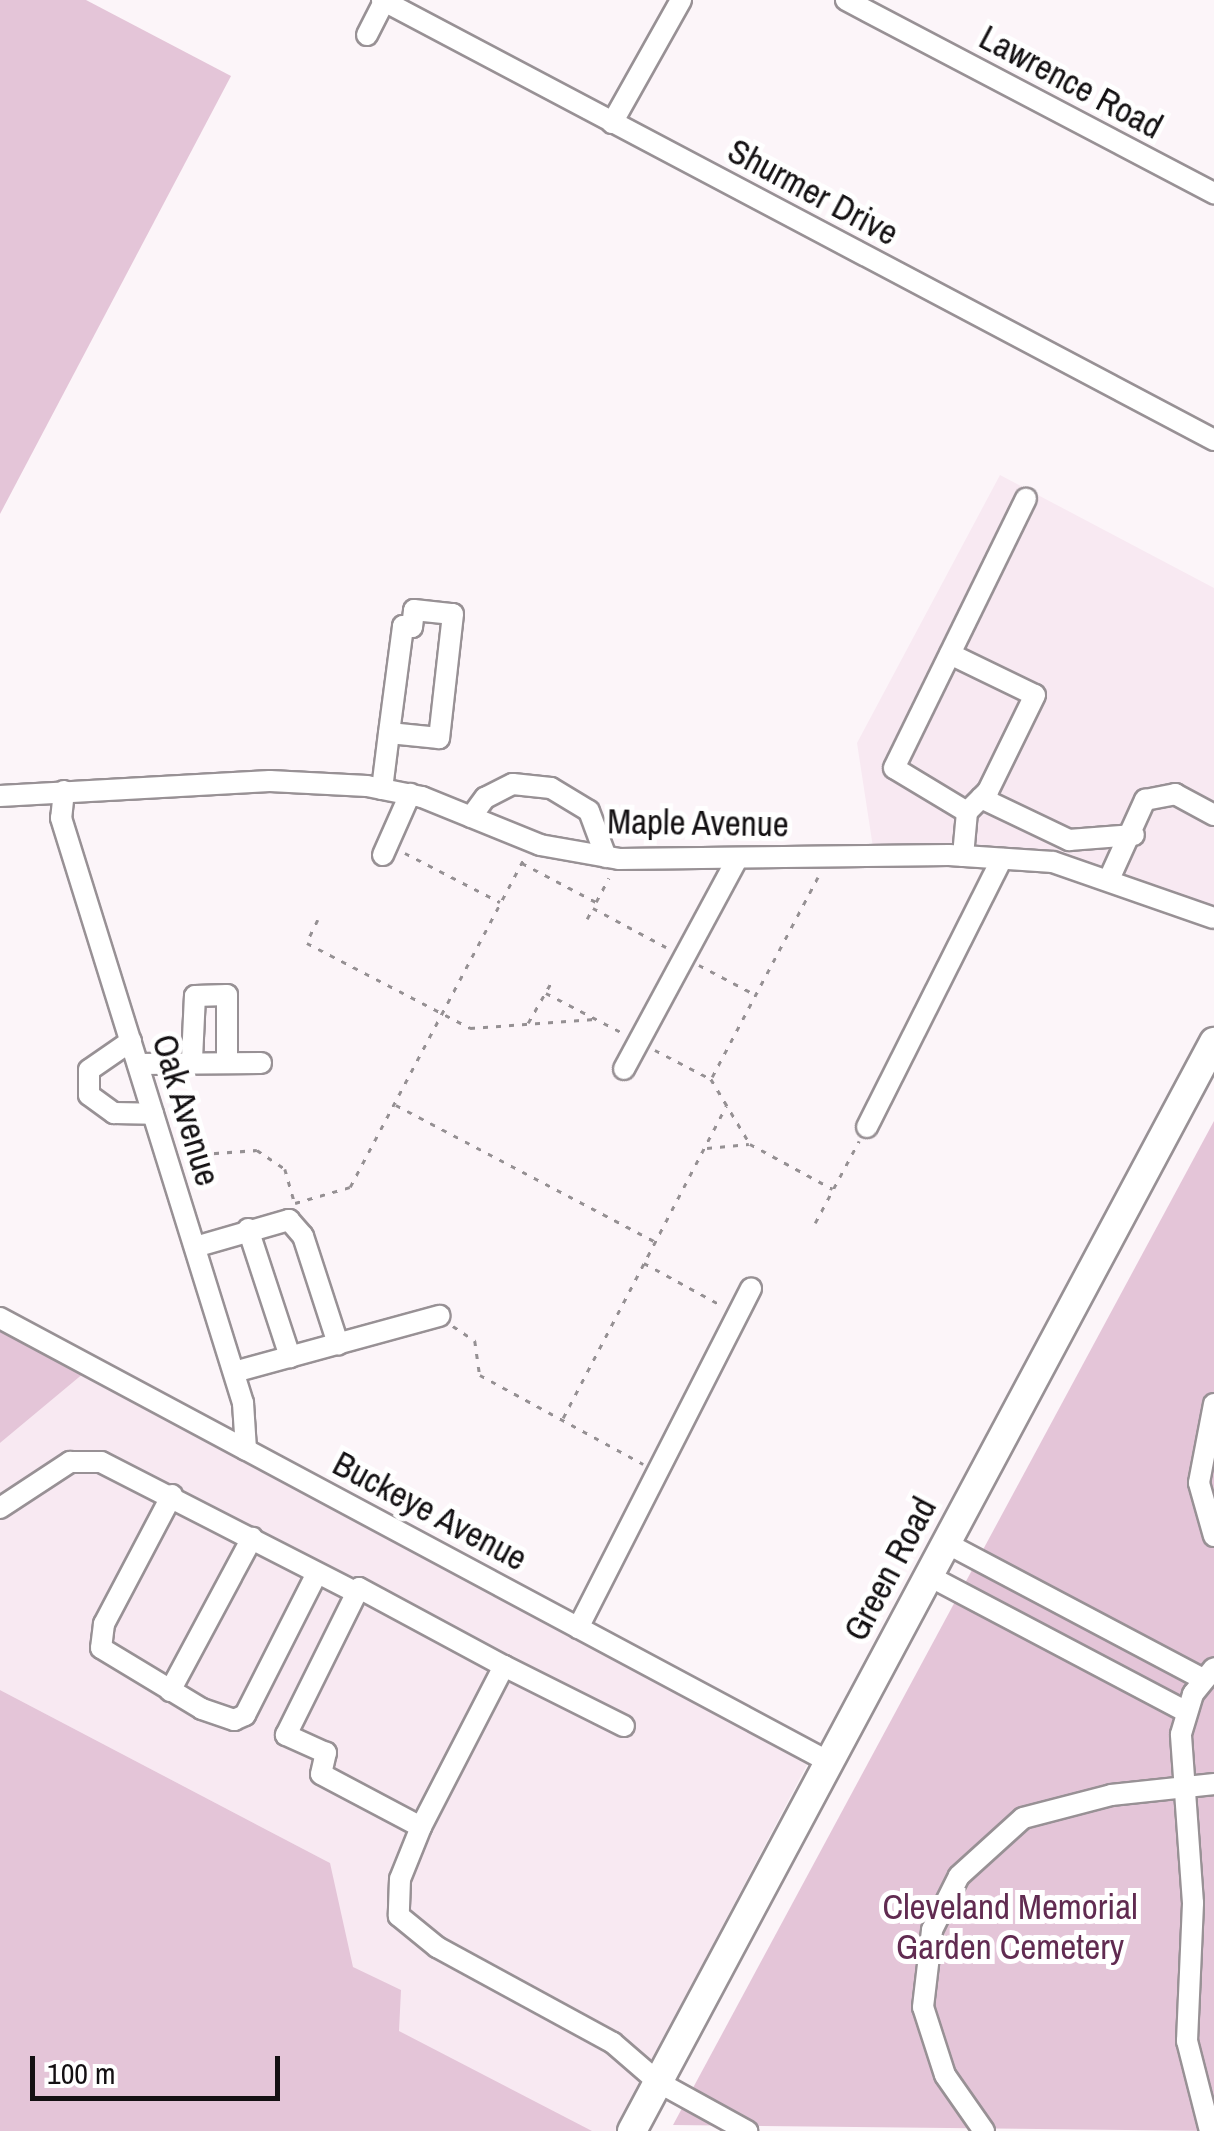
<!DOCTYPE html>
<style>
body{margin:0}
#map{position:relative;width:1214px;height:2131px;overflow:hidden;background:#fcf5f9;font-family:"Archivo Narrow",sans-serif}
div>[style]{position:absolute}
.built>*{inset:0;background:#f8e9f2}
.green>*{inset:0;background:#e4c5d8}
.path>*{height:2.5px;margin-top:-1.25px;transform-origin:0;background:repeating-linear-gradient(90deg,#959093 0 5px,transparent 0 13px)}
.roads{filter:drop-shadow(2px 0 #989195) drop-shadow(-2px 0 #989195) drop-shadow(0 2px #989195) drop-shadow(0 -2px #989195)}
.minor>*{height:20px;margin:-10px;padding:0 10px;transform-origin:10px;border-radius:10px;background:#fff}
.major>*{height:28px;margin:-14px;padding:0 14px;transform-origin:14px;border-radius:14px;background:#fff}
span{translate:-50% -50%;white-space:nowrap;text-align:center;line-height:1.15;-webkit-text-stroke:10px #fff;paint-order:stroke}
.street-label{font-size:35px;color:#131012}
.park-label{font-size:35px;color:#612b51}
.scale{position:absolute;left:30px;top:2056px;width:250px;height:45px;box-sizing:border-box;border:5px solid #131012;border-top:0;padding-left:12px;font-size:30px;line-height:35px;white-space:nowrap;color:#131012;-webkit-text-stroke:8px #fff;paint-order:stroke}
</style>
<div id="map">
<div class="built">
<i style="clip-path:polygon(1000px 475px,1214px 588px,1214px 918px,1110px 877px,874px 854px,857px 743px)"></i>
<i style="clip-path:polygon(84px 1373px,809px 1761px,615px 2131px,0 2131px,0 1828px,330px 1863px,0 1690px,0 1443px)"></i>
</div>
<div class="green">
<i style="clip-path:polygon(0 0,86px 0,231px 76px,0 514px)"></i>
<i style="clip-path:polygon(1214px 1121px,1214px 2131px,673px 2125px)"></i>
<i style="clip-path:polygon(0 1328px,84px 1373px,0 1443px)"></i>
<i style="clip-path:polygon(0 1690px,330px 1863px,353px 1967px,401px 1990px,399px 2031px,592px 2131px,0 2131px)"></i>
</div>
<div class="path">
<i style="left:405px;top:853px;width:107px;rotate:27.3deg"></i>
<i style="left:522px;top:863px;width:84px;rotate:27.8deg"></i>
<i style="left:596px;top:902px;width:27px;rotate:-62deg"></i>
<i style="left:593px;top:908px;width:83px;rotate:28.1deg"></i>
<i style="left:587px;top:919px;width:11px;rotate:-63deg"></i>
<i style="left:318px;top:920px;width:25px;rotate:116deg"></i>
<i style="left:307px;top:943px;width:184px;rotate:27.5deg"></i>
<i style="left:470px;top:1028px;width:125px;rotate:-4.1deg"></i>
<i style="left:699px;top:965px;width:62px;rotate:27.8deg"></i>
<i style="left:546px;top:993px;width:85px;rotate:27.5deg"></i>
<i style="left:528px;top:1023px;width:48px;rotate:-60.3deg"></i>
<i style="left:655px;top:1050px;width:63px;rotate:27.4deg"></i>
<i style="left:711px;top:1079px;width:76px;rotate:59deg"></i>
<i style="left:750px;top:1144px;width:94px;rotate:28.5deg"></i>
<i style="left:712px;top:1077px;width:226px;rotate:-62.1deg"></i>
<i style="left:396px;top:1105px;width:292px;rotate:27.8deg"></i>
<i style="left:707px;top:1148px;width:42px;rotate:-5.4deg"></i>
<i style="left:188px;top:1155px;width:69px;rotate:-4.1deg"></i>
<i style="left:257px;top:1150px;width:34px;rotate:34deg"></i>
<i style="left:285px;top:1169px;width:35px;rotate:74deg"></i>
<i style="left:295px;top:1203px;width:57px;rotate:-16.2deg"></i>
<i style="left:350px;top:1187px;width:371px;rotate:-62.1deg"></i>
<i style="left:815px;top:1223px;width:93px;rotate:-61.8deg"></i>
<i style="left:644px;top:1263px;width:85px;rotate:28.7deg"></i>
<i style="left:453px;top:1326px;width:27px;rotate:34deg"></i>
<i style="left:475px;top:1341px;width:34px;rotate:82deg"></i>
<i style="left:480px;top:1375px;width:186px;rotate:28.6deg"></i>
<i style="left:563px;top:1418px;width:352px;rotate:-62.4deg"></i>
</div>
<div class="roads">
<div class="minor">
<i style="left:382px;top:0;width:941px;rotate:27.87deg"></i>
<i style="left:846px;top:0;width:416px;rotate:27.7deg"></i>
<i style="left:367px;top:35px;width:39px;rotate:-63deg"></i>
<i style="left:612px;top:123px;width:141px;rotate:-60.7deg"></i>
<i style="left:950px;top:654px;width:94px;rotate:25.8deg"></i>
<i style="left:1035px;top:695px;width:107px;rotate:116.1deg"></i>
<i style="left:988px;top:791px;width:30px;rotate:135deg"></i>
<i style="left:382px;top:789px;width:56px;rotate:-82.9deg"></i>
<i style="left:389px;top:733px;width:108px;rotate:-82.5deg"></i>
<i style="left:403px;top:626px;width:9px;rotate:6deg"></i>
<i style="left:412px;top:627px;width:17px;rotate:-83deg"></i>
<i style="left:414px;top:610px;width:39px;rotate:6deg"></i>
<i style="left:453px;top:614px;width:125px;rotate:96.4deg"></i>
<i style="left:439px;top:738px;width:50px;rotate:-174.3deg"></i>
<i style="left:64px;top:791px;width:27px;rotate:96deg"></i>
<i style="left:61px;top:818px;width:613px;rotate:72.72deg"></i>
<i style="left:243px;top:1403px;width:47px;rotate:86.3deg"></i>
<i style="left:0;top:796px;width:270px;rotate:-3.2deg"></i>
<i style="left:270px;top:781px;width:97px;rotate:3deg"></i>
<i style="left:367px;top:786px;width:56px;rotate:11.3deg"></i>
<i style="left:422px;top:797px;width:127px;rotate:22.1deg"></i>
<i style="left:540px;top:845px;width:80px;rotate:10deg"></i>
<i style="left:619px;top:859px;width:330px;rotate:-0.7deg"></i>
<i style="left:949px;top:855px;width:104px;rotate:3.9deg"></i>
<i style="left:1053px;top:862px;width:170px;rotate:19.2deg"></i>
<i style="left:981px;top:798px;width:98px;rotate:25.5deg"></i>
<i style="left:1069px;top:840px;width:65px;rotate:-4.4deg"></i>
<i style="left:471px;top:817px;width:24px;rotate:-54deg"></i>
<i style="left:485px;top:798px;width:31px;rotate:-27deg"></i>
<i style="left:513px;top:784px;width:38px;rotate:6deg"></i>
<i style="left:551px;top:788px;width:44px;rotate:31.2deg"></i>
<i style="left:589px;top:811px;width:49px;rotate:69.7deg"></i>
<i style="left:383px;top:855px;width:67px;rotate:-66.1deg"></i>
<i style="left:963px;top:856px;width:44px;rotate:-84.8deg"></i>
<i style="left:967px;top:812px;width:85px;rotate:-148.9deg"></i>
<i style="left:894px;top:768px;width:300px;rotate:-63.9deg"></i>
<i style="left:1110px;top:877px;width:85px;rotate:-65.6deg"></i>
<i style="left:1145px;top:800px;width:31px;rotate:-11deg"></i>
<i style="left:1175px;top:794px;width:44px;rotate:28.3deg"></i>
<i style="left:131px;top:1041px;width:51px;rotate:145.4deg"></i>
<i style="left:89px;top:1070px;width:25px;rotate:90deg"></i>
<i style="left:89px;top:1095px;width:31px;rotate:36deg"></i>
<i style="left:114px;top:1113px;width:39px;rotate:1deg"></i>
<i style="left:192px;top:1059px;width:63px;rotate:-87.3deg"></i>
<i style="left:195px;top:996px;width:32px;rotate:-2deg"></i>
<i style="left:227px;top:995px;width:65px;rotate:90deg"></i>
<i style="left:138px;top:1064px;width:123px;rotate:-0.5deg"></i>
<i style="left:624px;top:1069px;width:238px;rotate:-61.7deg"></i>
<i style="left:867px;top:1127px;width:300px;rotate:-63.3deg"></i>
<i style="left:248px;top:1229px;width:135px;rotate:71.8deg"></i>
<i style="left:195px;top:1247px;width:98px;rotate:-16deg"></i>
<i style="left:289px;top:1220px;width:21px;rotate:49deg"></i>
<i style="left:303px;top:1236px;width:114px;rotate:72deg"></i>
<i style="left:0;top:1318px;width:940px;rotate:28.17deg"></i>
<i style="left:234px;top:1372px;width:213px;rotate:-15.3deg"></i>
<i style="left:1214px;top:1404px;width:80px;rotate:100.8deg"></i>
<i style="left:1199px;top:1483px;width:55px;rotate:74.2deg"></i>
<i style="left:172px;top:1495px;width:146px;rotate:117.8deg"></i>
<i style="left:104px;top:1624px;width:24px;rotate:97deg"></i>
<i style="left:101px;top:1648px;width:118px;rotate:31.1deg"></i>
<i style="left:202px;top:1709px;width:34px;rotate:19deg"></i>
<i style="left:234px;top:1720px;width:12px;rotate:-24deg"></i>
<i style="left:245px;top:1715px;width:159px;rotate:-63.1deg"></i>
<i style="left:0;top:1508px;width:84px;rotate:-33.3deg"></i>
<i style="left:70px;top:1462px;width:31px"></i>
<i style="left:101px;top:1462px;width:288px;rotate:27.1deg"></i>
<i style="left:946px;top:1543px;width:291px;rotate:27.9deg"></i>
<i style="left:929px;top:1576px;width:289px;rotate:27.8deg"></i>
<i style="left:578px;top:1628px;width:381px;rotate:-63deg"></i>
<i style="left:504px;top:1666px;width:134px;rotate:26.6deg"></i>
<i style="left:170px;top:1691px;width:174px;rotate:-61.8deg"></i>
<i style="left:421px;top:1827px;width:113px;rotate:-152.1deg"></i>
<i style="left:321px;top:1774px;width:22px;rotate:-77deg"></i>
<i style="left:326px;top:1753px;width:44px;rotate:-155.8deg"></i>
<i style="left:286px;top:1735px;width:164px;rotate:-63.6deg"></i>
<i style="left:359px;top:1588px;width:165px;rotate:28.3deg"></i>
<i style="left:504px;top:1666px;width:181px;rotate:117.3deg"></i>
<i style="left:421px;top:1827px;width:56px;rotate:112deg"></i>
<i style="left:400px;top:1879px;width:37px;rotate:92deg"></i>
<i style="left:399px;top:1916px;width:49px;rotate:39.2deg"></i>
<i style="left:437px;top:1947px;width:200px;rotate:28.6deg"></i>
<i style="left:613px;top:2043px;width:60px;rotate:40.9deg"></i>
<i style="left:658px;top:2082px;width:102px;rotate:28.8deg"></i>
<i style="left:984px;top:2131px;width:68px;rotate:-124.9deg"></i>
<i style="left:945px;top:2075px;width:71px;rotate:-107.9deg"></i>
<i style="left:923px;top:2007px;width:78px;rotate:-83.3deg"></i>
<i style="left:932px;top:1930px;width:60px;rotate:-63.4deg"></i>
<i style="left:959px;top:1876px;width:86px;rotate:-42.2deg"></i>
<i style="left:1023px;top:1818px;width:91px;rotate:-14.6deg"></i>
<i style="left:1111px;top:1795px;width:104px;rotate:-6.1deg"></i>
<i style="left:1210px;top:2131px;width:93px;rotate:-104.3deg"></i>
<i style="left:1187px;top:2041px;width:138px;rotate:-87.5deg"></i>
<i style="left:1193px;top:1903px;width:169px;rotate:-94.1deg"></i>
<i style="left:1181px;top:1734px;width:42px;rotate:-73.3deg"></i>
<i style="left:1193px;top:1694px;width:33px;rotate:-51deg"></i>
</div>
<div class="major">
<i style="left:632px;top:2131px;width:1235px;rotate:-61.88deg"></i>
</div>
</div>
<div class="street-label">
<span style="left:1071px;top:82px;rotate:28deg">Lawrence Road</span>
<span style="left:813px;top:192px;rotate:28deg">Shurmer Drive</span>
<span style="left:698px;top:823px;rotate:1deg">Maple Avenue</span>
<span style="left:186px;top:1110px;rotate:73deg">Oak Avenue</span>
<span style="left:430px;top:1511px;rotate:28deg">Buckeye Avenue</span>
<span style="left:890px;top:1569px;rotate:-62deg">Green Road</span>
</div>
<div class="park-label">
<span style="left:1010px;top:1927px">Cleveland Memorial<br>Garden Cemetery</span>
</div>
<div class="scale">100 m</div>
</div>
